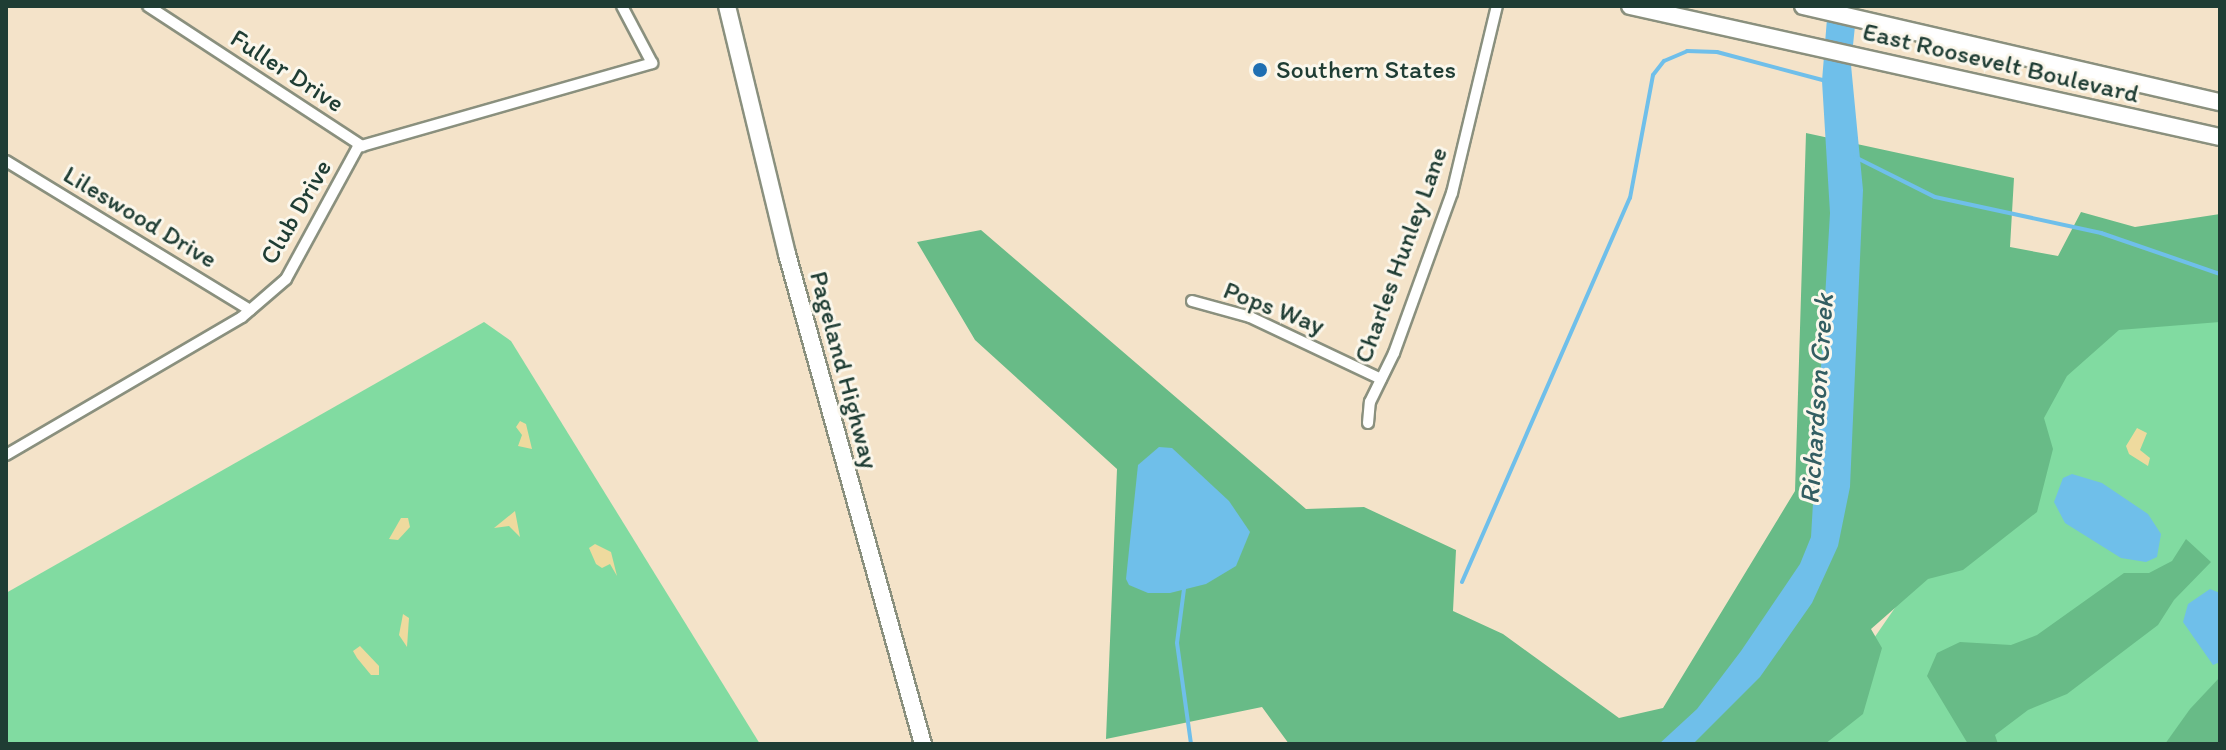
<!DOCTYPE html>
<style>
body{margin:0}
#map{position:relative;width:2226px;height:750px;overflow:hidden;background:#f4e3c9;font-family:Itim,sans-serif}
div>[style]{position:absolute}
.green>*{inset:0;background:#81dba1}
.forest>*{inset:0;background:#68bb87}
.sand>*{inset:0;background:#eeda9e}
.water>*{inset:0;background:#6fbfea}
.stream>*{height:4px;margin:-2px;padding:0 2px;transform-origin:2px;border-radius:2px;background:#6fbfea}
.roads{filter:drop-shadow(2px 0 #8a907e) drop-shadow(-2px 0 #8a907e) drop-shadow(0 2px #8a907e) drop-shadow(0 -2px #8a907e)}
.minor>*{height:10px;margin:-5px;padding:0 5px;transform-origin:5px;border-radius:5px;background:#fff}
.trunk>*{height:16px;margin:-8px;padding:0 8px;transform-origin:8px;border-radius:8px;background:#fff}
.dots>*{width:22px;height:22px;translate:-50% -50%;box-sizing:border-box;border:4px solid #fbf7ec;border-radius:50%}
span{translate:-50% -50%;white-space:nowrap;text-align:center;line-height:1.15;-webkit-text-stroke:6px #fbf7ec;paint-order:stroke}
.street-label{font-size:26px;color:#1f3d34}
.poi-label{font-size:26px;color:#1f3d34}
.left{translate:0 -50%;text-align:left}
.water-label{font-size:28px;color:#335e62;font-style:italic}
.frame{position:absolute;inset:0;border:8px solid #1f3d34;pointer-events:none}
</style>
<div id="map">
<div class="green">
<i style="clip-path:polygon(2110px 296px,2220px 316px,2220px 744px,1801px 744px)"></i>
<i style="clip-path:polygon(484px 322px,511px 341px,760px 744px,6px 744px,6px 593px)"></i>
</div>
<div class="forest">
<i style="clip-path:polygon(1806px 133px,2014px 178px,2010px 247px,2058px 256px,2081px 212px,2135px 227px,2220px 214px,2220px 322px,2119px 330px,2067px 376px,2044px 418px,2053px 449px,2037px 512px,1963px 570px,1928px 579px,1871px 629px,1882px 648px,1863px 714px,1825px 744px,1289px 744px,1262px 707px,1106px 739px,1117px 469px,975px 340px,917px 242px,981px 230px,1306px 509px,1364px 507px,1456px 550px,1453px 611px,1503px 634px,1619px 718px,1663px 708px,1795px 491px)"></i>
<i style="clip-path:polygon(2186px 539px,2211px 562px,2174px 600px,2158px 625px,2067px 694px,2028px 710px,1995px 735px,1998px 744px,1968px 744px,1927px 676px,1937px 653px,1960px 642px,2011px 645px,2037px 635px,2124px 573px,2149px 573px,2172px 561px)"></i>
<i style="clip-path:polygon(2220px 677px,2220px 744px,2165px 744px,2190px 709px)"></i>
</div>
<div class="sand">
<i style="clip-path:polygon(520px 421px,526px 424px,532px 449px,518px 446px,522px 435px,516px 427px)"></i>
<i style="clip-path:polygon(2137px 428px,2147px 433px,2140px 450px,2150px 458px,2148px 466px,2129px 454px,2126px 446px)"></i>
<i style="clip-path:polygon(515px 511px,520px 537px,509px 526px,494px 528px)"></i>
<i style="clip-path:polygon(401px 518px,408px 518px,410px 527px,398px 540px,389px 539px)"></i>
<i style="clip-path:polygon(595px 544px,611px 552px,617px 576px,610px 564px,602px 568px,596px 564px,589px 548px)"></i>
<i style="clip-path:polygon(403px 614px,409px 618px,407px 647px,399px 635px)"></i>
<i style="clip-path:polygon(360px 646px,379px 666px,379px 675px,371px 675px,357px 658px,353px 651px)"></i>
</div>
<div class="water">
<i style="clip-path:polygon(1828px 6px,1857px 6px,1851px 65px,1863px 190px,1850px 487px,1838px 546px,1812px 603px,1760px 677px,1693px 744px,1659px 744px,1697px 709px,1741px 651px,1800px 564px,1811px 537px,1830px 213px,1822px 81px)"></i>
<i style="clip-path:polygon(1159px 447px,1172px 448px,1229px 501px,1250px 532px,1236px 566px,1206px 584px,1170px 593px,1148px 593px,1129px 585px,1126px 579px,1138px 465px)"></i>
<i style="clip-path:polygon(2072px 474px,2102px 483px,2148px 514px,2161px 534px,2157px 557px,2146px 562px,2121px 558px,2065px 523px,2054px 502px,2063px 478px)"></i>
<i style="clip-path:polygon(2210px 589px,2220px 593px,2220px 662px,2213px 665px,2183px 622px,2188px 604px)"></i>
</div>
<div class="stream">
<i style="left:1855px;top:157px;width:89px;rotate:26.6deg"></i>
<i style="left:1935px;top:197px;width:170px;rotate:12.2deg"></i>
<i style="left:2101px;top:233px;width:126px;rotate:19deg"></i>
<i style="left:1462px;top:582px;width:419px;rotate:-66.4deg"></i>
<i style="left:1630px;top:198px;width:125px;rotate:-79.4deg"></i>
<i style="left:1653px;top:75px;width:18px;rotate:-52deg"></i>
<i style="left:1664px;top:61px;width:25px;rotate:-23deg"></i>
<i style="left:1687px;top:51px;width:30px;rotate:2deg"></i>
<i style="left:1717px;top:52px;width:113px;rotate:14.9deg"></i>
<i style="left:1184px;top:589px;width:54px;rotate:97.4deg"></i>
<i style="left:1177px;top:643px;width:102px;rotate:82.1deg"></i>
</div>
<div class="roads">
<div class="minor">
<i style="left:148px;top:6px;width:256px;rotate:33.2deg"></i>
<i style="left:6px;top:161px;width:286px;rotate:31.4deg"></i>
<i style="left:1192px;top:301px;width:60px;rotate:15.4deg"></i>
<i style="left:1250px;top:317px;width:145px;rotate:25.3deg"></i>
<i style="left:1368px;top:423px;width:21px;rotate:-85deg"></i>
<i style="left:1370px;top:402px;width:55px;rotate:-63.9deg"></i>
<i style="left:1394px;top:353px;width:170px;rotate:-70.1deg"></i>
<i style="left:1452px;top:193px;width:192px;rotate:-76.5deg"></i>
<i style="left:6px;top:455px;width:273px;rotate:-30.3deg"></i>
<i style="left:242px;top:317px;width:58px;rotate:-40.8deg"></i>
<i style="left:286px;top:279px;width:150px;rotate:-61.4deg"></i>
<i style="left:358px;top:147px;width:306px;rotate:-15.9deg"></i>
<i style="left:652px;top:63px;width:64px;rotate:-117.8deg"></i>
</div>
<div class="trunk">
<i style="left:727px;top:6px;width:255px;rotate:76.4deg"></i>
<i style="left:787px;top:254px;width:509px;rotate:74.49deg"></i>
<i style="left:1630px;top:6px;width:604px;rotate:12.52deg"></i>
<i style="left:1803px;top:6px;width:428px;rotate:13deg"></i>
</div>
</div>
<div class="dots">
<i style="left:1260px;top:70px;background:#1f6fb2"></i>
</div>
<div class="street-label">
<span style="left:2001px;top:63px;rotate:13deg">East Roosevelt Boulevard</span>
<span style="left:287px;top:71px;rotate:33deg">Fuller Drive</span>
<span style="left:296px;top:212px;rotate:-60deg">Club Drive</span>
<span style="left:140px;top:217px;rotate:31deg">Lileswood Drive</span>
<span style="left:1401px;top:255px;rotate:-70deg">Charles Hunley Lane</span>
<span style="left:1274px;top:308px;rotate:21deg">Pops Way</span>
<span style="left:844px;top:370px;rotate:75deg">Pageland Highway</span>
</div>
<div class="poi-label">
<span class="left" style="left:1276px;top:70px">Southern States</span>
</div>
<div class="water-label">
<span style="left:1816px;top:399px;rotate:-86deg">Richardson Creek</span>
</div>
<div class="frame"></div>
</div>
